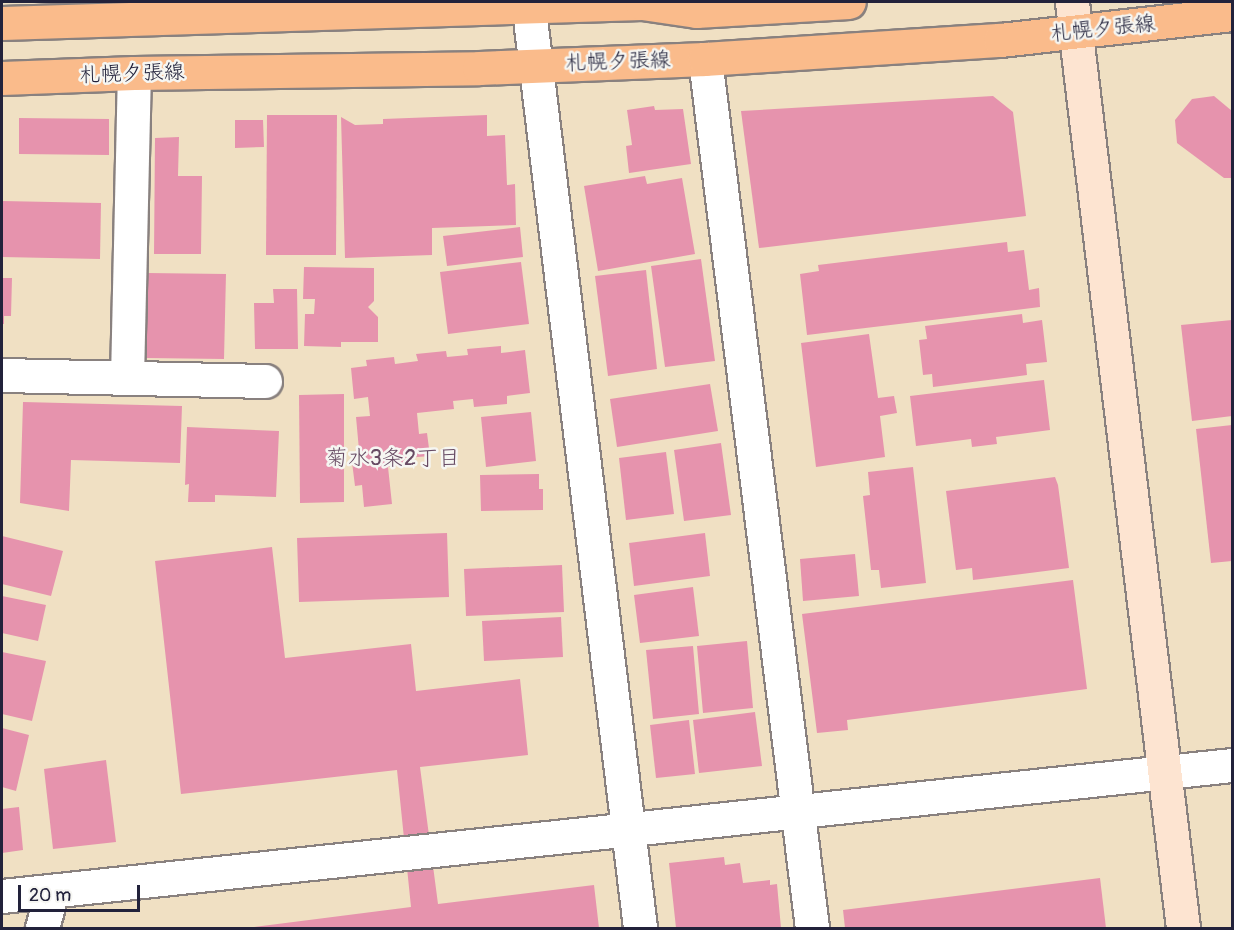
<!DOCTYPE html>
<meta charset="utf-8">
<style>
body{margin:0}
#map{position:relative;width:1234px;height:930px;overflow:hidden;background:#f0e0c3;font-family:Pangolin,"Klee One",sans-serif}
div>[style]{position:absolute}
.building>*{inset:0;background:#e693ad}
.roads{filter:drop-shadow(2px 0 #89817f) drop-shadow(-2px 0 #89817f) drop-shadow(0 2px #89817f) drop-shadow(0 -2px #89817f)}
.street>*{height:33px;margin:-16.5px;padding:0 16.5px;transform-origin:16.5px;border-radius:16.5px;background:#fff}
.secondary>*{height:33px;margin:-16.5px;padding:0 16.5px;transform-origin:16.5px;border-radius:16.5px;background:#fde4d1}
.primary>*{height:33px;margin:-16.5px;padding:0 16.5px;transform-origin:16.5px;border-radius:16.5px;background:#fabb8b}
span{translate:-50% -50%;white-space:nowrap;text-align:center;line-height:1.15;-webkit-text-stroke:5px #f6f6f2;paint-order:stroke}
.street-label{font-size:21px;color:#22223b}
.neighbourhood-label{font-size:22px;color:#674a63}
.frame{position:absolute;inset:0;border:3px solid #22223b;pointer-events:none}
.scale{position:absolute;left:18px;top:885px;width:122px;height:27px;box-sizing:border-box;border:3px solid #22223b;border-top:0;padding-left:8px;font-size:18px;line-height:21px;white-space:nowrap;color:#22223b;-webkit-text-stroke:4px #f6f6f2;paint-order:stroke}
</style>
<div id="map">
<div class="building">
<i style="clip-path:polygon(993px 96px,1013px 112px,1026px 216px,759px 248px,741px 111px)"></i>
<i style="clip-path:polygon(1214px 96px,1232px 111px,1232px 178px,1224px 178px,1177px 143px,1175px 120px,1192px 99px)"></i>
<i style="clip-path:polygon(654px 106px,655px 110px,683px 109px,691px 164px,629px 173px,626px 146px,632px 145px,627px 110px)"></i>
<i style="clip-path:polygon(267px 115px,337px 115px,336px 255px,266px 255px)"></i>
<i style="clip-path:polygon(487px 115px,487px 136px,505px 135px,507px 185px,515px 184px,516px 225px,432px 228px,432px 255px,345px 258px,341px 117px,355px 125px,383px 124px,383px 119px)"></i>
<i style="clip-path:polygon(19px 118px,109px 119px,109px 155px,19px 154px)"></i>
<i style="clip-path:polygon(235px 120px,263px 120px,264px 147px,235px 148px)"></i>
<i style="clip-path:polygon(179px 137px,178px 176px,202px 176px,201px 254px,154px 254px,155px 138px)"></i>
<i style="clip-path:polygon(645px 176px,647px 184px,682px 178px,695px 254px,598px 271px,584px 186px)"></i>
<i style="clip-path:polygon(2px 201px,101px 203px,100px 259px,2px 257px)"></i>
<i style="clip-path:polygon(520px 227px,523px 257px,447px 266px,443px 236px)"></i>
<i style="clip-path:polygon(1007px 242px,1008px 252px,1024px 250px,1029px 290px,1039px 288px,1040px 307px,807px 335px,800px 274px,819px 271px,818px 265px)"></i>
<i style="clip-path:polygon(701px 259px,715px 361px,665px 367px,651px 266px)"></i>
<i style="clip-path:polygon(521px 262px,529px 324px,448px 334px,440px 272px)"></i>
<i style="clip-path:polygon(304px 267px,374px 268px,374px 301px,368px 307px,378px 317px,378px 342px,341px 342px,341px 347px,304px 346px,305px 314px,314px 314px,315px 299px,303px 299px)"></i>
<i style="clip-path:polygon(646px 270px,657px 369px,608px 376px,595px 276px)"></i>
<i style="clip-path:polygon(147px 273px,226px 274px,224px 359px,146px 358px)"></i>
<i style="clip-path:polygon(2px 278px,12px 278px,11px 316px,4px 316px,4px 324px,2px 324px)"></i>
<i style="clip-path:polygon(273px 289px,297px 289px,298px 349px,255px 349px,254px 303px,274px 303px)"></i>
<i style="clip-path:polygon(1022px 314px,1023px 323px,1042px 320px,1047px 362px,1026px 364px,1027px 375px,933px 387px,932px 374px,923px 375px,919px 340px,927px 339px,925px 326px)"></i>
<i style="clip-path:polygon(1232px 320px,1232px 416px,1192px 421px,1181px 325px)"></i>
<i style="clip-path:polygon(869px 334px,878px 398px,894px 396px,897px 413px,880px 416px,885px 457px,816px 467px,801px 343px)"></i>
<i style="clip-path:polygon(501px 346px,501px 353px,525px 350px,530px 393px,507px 396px,507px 404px,474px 407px,473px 399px,453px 401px,454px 409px,417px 413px,419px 434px,427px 433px,430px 456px,405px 458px,406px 465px,388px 467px,392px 504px,364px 507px,362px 485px,355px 486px,352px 462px,360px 461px,356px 417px,370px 416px,368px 397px,354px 399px,351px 368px,367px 366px,366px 360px,394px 357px,395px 364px,418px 361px,416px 354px,446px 351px,447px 357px,468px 355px,467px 349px)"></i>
<i style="clip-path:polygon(1044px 380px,1050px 430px,996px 437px,997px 444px,972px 447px,971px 439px,916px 446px,910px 396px)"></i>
<i style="clip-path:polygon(710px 384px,718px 431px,617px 447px,610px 399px)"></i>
<i style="clip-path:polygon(344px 394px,344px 502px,300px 503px,299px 395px)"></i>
<i style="clip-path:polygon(23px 402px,182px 406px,180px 463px,71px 460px,69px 511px,20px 503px)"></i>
<i style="clip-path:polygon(531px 412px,536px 461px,486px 467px,481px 417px)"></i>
<i style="clip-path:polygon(1232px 425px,1232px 561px,1211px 563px,1196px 429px)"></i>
<i style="clip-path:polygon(187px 427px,279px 431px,276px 497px,215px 495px,215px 502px,188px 502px,189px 484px,185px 485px)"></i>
<i style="clip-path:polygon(721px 443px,731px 515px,684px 521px,674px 450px)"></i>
<i style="clip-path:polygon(666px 452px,674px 514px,626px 520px,619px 458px)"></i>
<i style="clip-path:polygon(913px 467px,926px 583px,881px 588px,879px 570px,871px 570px,863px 496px,870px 495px,868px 472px)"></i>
<i style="clip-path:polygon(539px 474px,539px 489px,543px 489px,543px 510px,481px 511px,480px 475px)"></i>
<i style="clip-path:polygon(1055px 477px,1058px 485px,1069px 568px,973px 580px,972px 568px,956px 570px,946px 491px)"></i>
<i style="clip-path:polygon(447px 533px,449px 597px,299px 602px,297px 538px)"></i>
<i style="clip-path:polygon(705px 533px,710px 576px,634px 586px,629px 543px)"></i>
<i style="clip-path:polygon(2px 536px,63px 551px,51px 596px,2px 584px)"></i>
<i style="clip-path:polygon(272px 547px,285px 658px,411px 644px,416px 691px,520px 679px,528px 755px,420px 767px,438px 904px,594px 885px,599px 928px,247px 928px,411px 907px,397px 770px,181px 794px,155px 561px)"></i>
<i style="clip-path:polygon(855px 554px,859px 596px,803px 601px,800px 559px)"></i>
<i style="clip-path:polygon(562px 565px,564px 612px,466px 616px,464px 569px)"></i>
<i style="clip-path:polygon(1073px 580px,1087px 689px,847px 720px,848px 730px,817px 733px,802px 614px)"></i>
<i style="clip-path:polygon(693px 587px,699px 636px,640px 643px,634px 595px)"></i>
<i style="clip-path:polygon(2px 596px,46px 605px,38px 641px,2px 633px)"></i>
<i style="clip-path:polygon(561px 617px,563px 657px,484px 661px,482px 621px)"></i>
<i style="clip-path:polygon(747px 641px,753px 708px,703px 713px,697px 646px)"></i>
<i style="clip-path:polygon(693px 646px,699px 714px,653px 719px,646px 650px)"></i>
<i style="clip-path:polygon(2px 652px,46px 661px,32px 721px,2px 714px)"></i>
<i style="clip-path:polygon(755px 712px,762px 766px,699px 773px,693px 720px)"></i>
<i style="clip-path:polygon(689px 720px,695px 774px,656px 778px,650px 725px)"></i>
<i style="clip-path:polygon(2px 728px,29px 735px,16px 791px,2px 787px)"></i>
<i style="clip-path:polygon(106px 760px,116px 842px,53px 849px,44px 769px)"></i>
<i style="clip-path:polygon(19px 807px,23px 850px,2px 853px,2px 809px)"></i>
<i style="clip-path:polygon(724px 857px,725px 865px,740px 863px,743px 883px,770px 880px,770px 885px,777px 884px,781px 928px,676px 928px,669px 863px)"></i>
<i style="clip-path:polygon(1100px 878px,1106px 928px,845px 928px,843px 910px)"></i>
</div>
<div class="roads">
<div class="street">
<i style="left:528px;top:2px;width:933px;rotate:83.1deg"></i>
<i style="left:705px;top:59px;width:876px;rotate:82.98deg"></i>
<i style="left:2px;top:375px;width:263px;rotate:1.3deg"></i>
<i style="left:127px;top:378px;width:305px;rotate:-88.7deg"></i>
<i style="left:2px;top:896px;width:1237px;rotate:-6.08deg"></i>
<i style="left:42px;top:928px;width:38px;rotate:-75deg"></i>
</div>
<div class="secondary">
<i style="left:1072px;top:2px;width:933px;rotate:83.16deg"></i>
</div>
<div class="primary">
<i style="left:2px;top:23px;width:640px;rotate:-1.79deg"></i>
<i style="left:642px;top:3px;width:55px;rotate:8.4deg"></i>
<i style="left:696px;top:11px;width:153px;rotate:-3.4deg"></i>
<i style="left:2px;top:78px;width:132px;rotate:-2.2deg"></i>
<i style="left:134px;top:73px;width:345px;rotate:-0.8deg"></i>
<i style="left:479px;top:68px;width:226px;rotate:-2.3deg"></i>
<i style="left:705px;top:59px;width:296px;rotate:-3.7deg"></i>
<i style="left:1000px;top:40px;width:233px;rotate:-6.4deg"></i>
</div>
</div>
<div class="street-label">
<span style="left:1103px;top:29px;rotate:-6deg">札幌夕張線</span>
<span style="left:618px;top:62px;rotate:-2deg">札幌夕張線</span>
<span style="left:132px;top:74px;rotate:-2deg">札幌夕張線</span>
</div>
<div class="neighbourhood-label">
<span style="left:393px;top:459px">菊水3条2丁目</span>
</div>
<div class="frame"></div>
<div class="scale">20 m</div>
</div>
